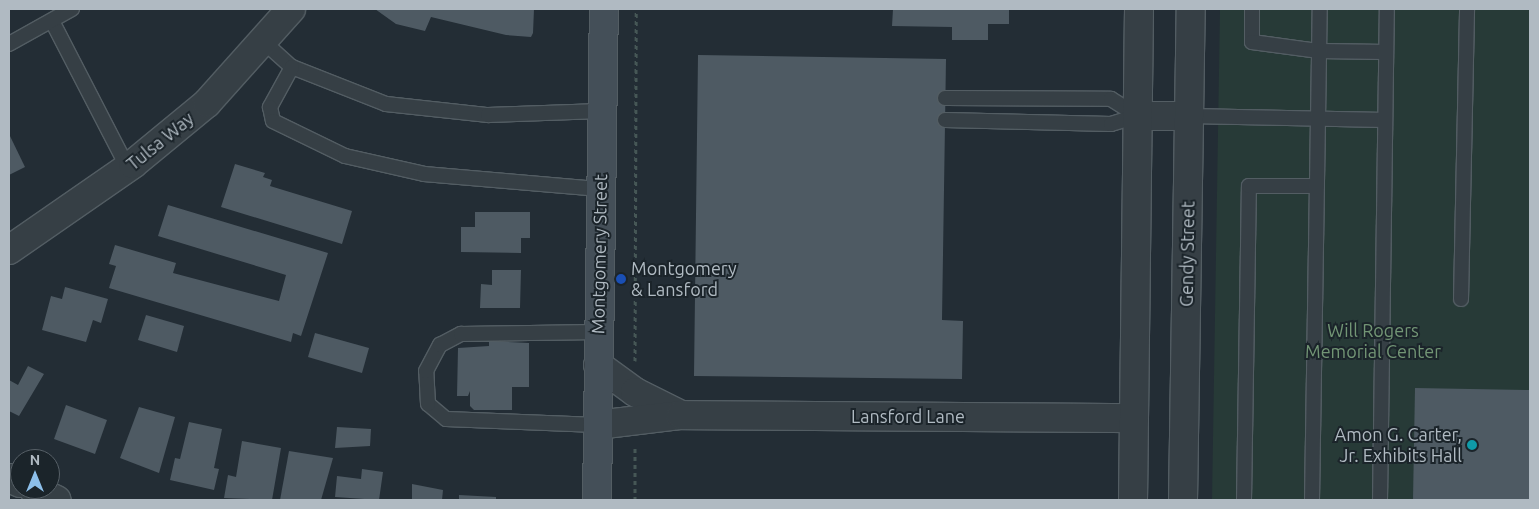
<!DOCTYPE html>
<style>
body{margin:0}
#map{position:relative;width:1539px;height:509px;overflow:hidden;background:#232d35;font-family:Ubuntu,sans-serif}
div>[style]{position:absolute}
.green>*{inset:0;background:#273a37}
.building>*{inset:0;background:#4e5a63}
.path>*{height:3px;margin-top:-1.5px;transform-origin:0;background:repeating-linear-gradient(90deg,#465756 0 4px,transparent 0 8px)}
.roads{filter:drop-shadow(1px 0 #535d63) drop-shadow(-1px 0 #535d63) drop-shadow(0 1px #535d63) drop-shadow(0 -1px #535d63)}
.service>*{height:14px;margin:-7px;padding:0 7px;transform-origin:7px;border-radius:7px;background:#363f45}
.minor>*{height:28px;margin:-14px;padding:0 14px;transform-origin:14px;border-radius:14px;background:#363f45}
.secondary>*{height:28px;margin:-14px;padding:0 14px;transform-origin:14px;border-radius:14px;background:#444f58}
.dots>*{width:14px;height:14px;translate:-50% -50%;box-sizing:border-box;border:2px solid #1b242a;border-radius:50%}
span{translate:-50% -50%;white-space:nowrap;text-align:center;line-height:1.15;-webkit-text-stroke:4px #1b242a;paint-order:stroke}
.street-label{font-size:18px;color:#b0bac2}
.poi-label{font-size:18px;color:#b0bac2}
.left{translate:0 -50%;text-align:left}
.right{translate:-100% -50%;text-align:right}
.park-label{font-size:18px;color:#729575}
.frame{position:absolute;inset:0;border:10px solid #b0bac2;pointer-events:none}
.north{position:absolute;left:10px;top:449px;width:50px;height:50px;box-sizing:border-box;background:#1b242a;border:1px solid #576067;border-radius:50%;rotate:0deg;font-size:14px;font-weight:700;line-height:20px;text-align:center;color:#b0bac2}
.north::after{content:'';display:block;margin:auto;width:18px;height:22px;background:#8dbfea;clip-path:polygon(50% 0,100% 100%,50% 72%,0 100%)}
</style>
<div id="map">
<div class="green">
<i style="clip-path:polygon(1220px 9px,1530px 9px,1530px 500px,1212px 500px)"></i>
</div>
<div class="building">
<i style="clip-path:polygon(375px 9px,534px 9px,533px 33px,531px 37px,506px 35px,431px 17px,425px 31px,396px 24px)"></i>
<i style="clip-path:polygon(893px 9px,1009px 9px,1009px 24px,988px 24px,988px 40px,952px 40px,952px 27px,892px 26px)"></i>
<i style="clip-path:polygon(698px 55px,946px 59px,942px 320px,963px 321px,962px 379px,694px 376px)"></i>
<i style="clip-path:polygon(9px 134px,25px 167px,9px 175px)"></i>
<i style="clip-path:polygon(235px 164px,265px 173px,263px 177px,272px 180px,270px 186px,352px 211px,342px 244px,221px 207px)"></i>
<i style="clip-path:polygon(168px 205px,328px 253px,301px 336px,293px 333px,291px 342px,109px 288px,116px 266px,109px 264px,115px 245px,176px 263px,173px 273px,279px 301px,286px 275px,158px 236px)"></i>
<i style="clip-path:polygon(475px 212px,530px 212px,530px 238px,521px 238px,521px 253px,461px 252px,461px 227px,475px 227px)"></i>
<i style="clip-path:polygon(492px 270px,521px 270px,520px 308px,480px 308px,481px 284px,492px 285px)"></i>
<i style="clip-path:polygon(65px 287px,108px 299px,101px 323px,93px 320px,86px 342px,42px 330px,51px 296px,62px 299px)"></i>
<i style="clip-path:polygon(146px 315px,184px 326px,177px 352px,138px 340px)"></i>
<i style="clip-path:polygon(315px 333px,369px 348px,362px 373px,308px 357px)"></i>
<i style="clip-path:polygon(489px 341px,529px 343px,529px 387px,512px 387px,512px 410px,474px 410px,470px 406px,470px 391px,468px 396px,457px 396px,458px 348px,489px 346px)"></i>
<i style="clip-path:polygon(28px 366px,44px 374px,19px 416px,9px 411px,9px 380px,18px 385px)"></i>
<i style="clip-path:polygon(1415px 388px,1530px 390px,1530px 500px,1413px 500px)"></i>
<i style="clip-path:polygon(66px 405px,107px 420px,95px 454px,54px 439px)"></i>
<i style="clip-path:polygon(139px 407px,175px 417px,159px 473px,120px 458px)"></i>
<i style="clip-path:polygon(189px 422px,222px 429px,214px 468px,219px 469px,214px 490px,170px 480px,175px 458px,180px 459px)"></i>
<i style="clip-path:polygon(337px 427px,371px 429px,370px 446px,335px 448px)"></i>
<i style="clip-path:polygon(242px 441px,281px 448px,272px 500px,224px 498px,228px 475px,236px 477px)"></i>
<i style="clip-path:polygon(289px 451px,333px 458px,321px 500px,280px 500px)"></i>
<i style="clip-path:polygon(362px 469px,383px 472px,379px 500px,335px 497px,337px 476px,361px 479px)"></i>
<i style="clip-path:polygon(412px 484px,443px 490px,442px 500px,412px 500px)"></i>
<i style="clip-path:polygon(459px 495px,496px 497px,496px 500px,459px 500px)"></i>
</div>
<div class="path">
<i style="left:635px;top:361px;width:352px;rotate:-89.8deg"></i>
<i style="left:635px;top:500px;width:53px;rotate:-90deg"></i>
</div>
<div class="roads">
<div class="service">
<i style="left:1252px;top:9px;width:33px;rotate:90deg"></i>
<i style="left:1252px;top:42px;width:68px;rotate:7.7deg"></i>
<i style="left:1319px;top:51px;width:67px;rotate:0.9deg"></i>
<i style="left:52px;top:21px;width:165px;rotate:62.7deg"></i>
<i style="left:265px;top:43px;width:36px;rotate:42deg"></i>
<i style="left:292px;top:67px;width:101px;rotate:21.5deg"></i>
<i style="left:386px;top:104px;width:103px;rotate:6.2deg"></i>
<i style="left:488px;top:115px;width:113px;rotate:-2deg"></i>
<i style="left:9px;top:44px;width:72px;rotate:-29.1deg"></i>
<i style="left:292px;top:67px;width:46px;rotate:118.8deg"></i>
<i style="left:270px;top:107px;width:14px;rotate:78deg"></i>
<i style="left:273px;top:121px;width:80px;rotate:25.9deg"></i>
<i style="left:345px;top:156px;width:81px;rotate:12.8deg"></i>
<i style="left:424px;top:174px;width:177px;rotate:4.9deg"></i>
<i style="left:945px;top:98px;width:166px;rotate:0.3deg"></i>
<i style="left:1111px;top:99px;width:32px;rotate:32deg"></i>
<i style="left:1189px;top:116px;width:196px;rotate:1.2deg"></i>
<i style="left:945px;top:120px;width:166px;rotate:1.4deg"></i>
<i style="left:1111px;top:124px;width:28px;rotate:-17deg"></i>
<i style="left:1461px;top:299px;width:290px;rotate:-88.8deg"></i>
<i style="left:597px;top:425px;width:151px;rotate:-177.7deg"></i>
<i style="left:446px;top:419px;width:23px;rotate:-140deg"></i>
<i style="left:428px;top:404px;width:33px;rotate:-93deg"></i>
<i style="left:426px;top:371px;width:30px;rotate:-62deg"></i>
<i style="left:440px;top:345px;width:24px;rotate:-28deg"></i>
<i style="left:461px;top:334px;width:137px;rotate:-0.8deg"></i>
<i style="left:1244px;top:500px;width:314px;rotate:-89.1deg"></i>
<i style="left:1249px;top:186px;width:68px"></i>
<i style="left:1312px;top:500px;width:491px;rotate:-89.1deg"></i>
<i style="left:1380px;top:500px;width:491px;rotate:-89.2deg"></i>
</div>
<div class="minor">
<i style="left:1138px;top:116px;width:51px"></i>
<i style="left:9px;top:250px;width:151px;rotate:-34.7deg"></i>
<i style="left:133px;top:164px;width:96px;rotate:-39.5deg"></i>
<i style="left:207px;top:103px;width:126px;rotate:-48.2deg"></i>
<i style="left:598px;top:365px;width:46px;rotate:36.1deg"></i>
<i style="left:635px;top:392px;width:51px;rotate:26.6deg"></i>
<i style="left:597px;top:425px;width:85px;rotate:-6.8deg"></i>
<i style="left:681px;top:415px;width:453px;rotate:0.4deg"></i>
<i style="left:9px;top:478px;width:12px;rotate:24deg"></i>
<i style="left:33px;top:489px;width:26px;rotate:25deg"></i>
<i style="left:1133px;top:500px;width:491px;rotate:-89.3deg"></i>
<i style="left:1183px;top:500px;width:491px;rotate:-89.1deg"></i>
</div>
<div class="secondary">
<i style="left:597px;top:500px;width:491px;rotate:-89.2deg"></i>
</div>
</div>
<div class="dots">
<i style="left:621px;top:279px;background:#1a4fb4"></i>
<i style="left:1472px;top:445px;background:#0f9aa8"></i>
</div>
<div class="street-label">
<span style="left:160px;top:141px;rotate:-39deg">Tulsa Way</span>
<span style="left:599px;top:254px;rotate:-89deg">Montgomery Street</span>
<span style="left:1187px;top:254px;rotate:-89deg">Gendy Street</span>
<span style="left:908px;top:416px">Lansford Lane</span>
</div>
<div class="poi-label">
<span class="left" style="left:631px;top:279px">Montgomery<br>&amp; Lansford</span>
<span class="right" style="left:1462px;top:445px">Amon G. Carter,<br>Jr. Exhibits Hall</span>
</div>
<div class="park-label">
<span style="left:1373px;top:341px">Will Rogers<br>Memorial Center</span>
</div>
<div class="frame"></div>
<div class="north">N</div>
</div>
